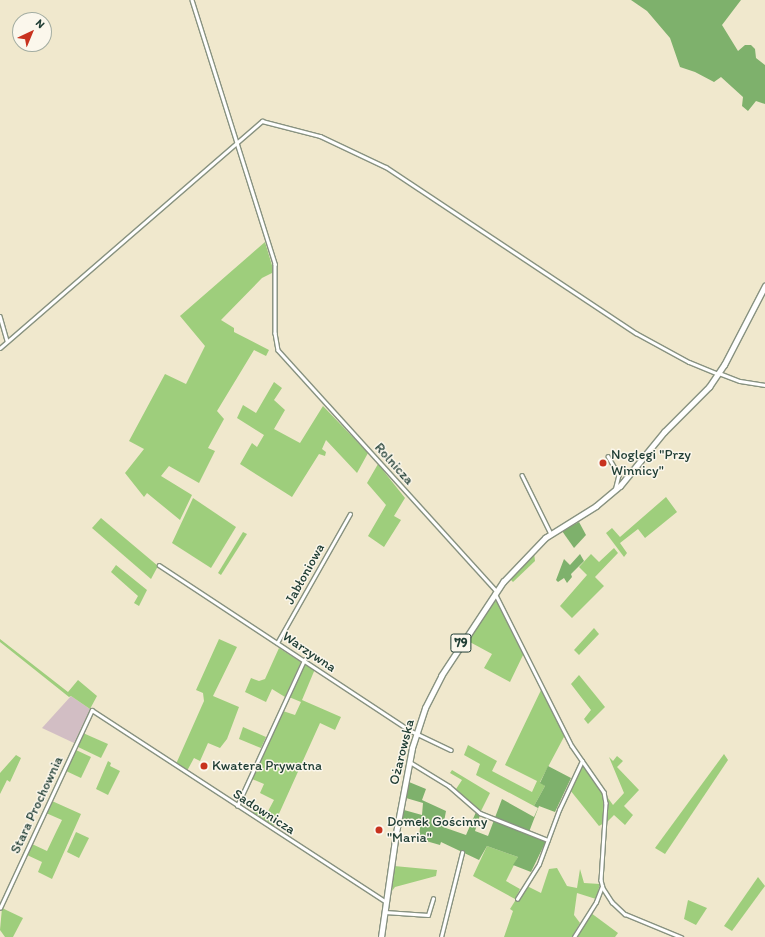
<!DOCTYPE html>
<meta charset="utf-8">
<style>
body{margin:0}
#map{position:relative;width:765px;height:937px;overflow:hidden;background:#f0e8cd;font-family:Itim,sans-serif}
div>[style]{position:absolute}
.industrial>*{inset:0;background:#d2bec4}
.green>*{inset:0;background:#9ece7c}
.forest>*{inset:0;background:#7eb16c}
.roads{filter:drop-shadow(1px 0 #889280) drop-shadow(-1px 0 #889280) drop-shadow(0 1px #889280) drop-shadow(0 -1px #889280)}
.minor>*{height:2.5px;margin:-1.25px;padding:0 1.25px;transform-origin:1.25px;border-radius:1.25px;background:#fff}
.primary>*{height:4.5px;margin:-2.25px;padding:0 2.25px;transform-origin:2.25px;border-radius:2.25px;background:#fff}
.dots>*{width:11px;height:11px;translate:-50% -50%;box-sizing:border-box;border:2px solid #fbf7ec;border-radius:50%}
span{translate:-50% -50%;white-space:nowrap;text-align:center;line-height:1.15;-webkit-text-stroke:3px #fbf7ec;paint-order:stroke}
.shield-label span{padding:1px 3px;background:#fbf7ec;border:1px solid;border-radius:3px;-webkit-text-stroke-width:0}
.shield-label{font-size:13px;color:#1f3d34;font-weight:700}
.poi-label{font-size:14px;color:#1f3d34}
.left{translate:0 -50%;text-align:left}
.street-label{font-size:14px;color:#1f3d34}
.north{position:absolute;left:12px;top:12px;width:40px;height:40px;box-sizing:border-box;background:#fbf7ec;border:1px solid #a3ada2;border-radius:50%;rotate:44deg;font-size:11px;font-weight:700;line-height:16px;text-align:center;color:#1f3d34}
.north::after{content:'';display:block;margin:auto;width:14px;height:18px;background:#c8321e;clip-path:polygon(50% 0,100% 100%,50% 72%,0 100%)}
</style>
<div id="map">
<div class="industrial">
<i style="clip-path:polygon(71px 696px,90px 709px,74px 743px,42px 728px)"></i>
</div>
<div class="green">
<i style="clip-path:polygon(265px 242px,274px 272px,262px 278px,221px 320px,234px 328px,234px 332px,269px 350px,266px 356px,254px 350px,217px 411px,224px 419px,208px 448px,215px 451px,199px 483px,169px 466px,161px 476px,192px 495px,180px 520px,147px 493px,144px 497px,125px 473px,144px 449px,129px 441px,165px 374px,186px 384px,205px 346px,180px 316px)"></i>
<i style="clip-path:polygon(274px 382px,282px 388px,274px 400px,285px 410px,274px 429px,300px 443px,323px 406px,368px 453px,357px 473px,326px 440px,322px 449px,326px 452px,325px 456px,319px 454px,292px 497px,240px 464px,252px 443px,257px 447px,264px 435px,237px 418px,243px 405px,256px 413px)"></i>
<i style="clip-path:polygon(378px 464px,405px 498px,394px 516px,401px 520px,384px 547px,368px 536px,386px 505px,367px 483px)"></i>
<i style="clip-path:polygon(666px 497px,677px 512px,645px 538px,638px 529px,620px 543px,627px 553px,624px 557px,606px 533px,612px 528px,620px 537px)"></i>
<i style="clip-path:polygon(193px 498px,236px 527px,211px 568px,172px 543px)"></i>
<i style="clip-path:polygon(101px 518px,158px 566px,151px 579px,92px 528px)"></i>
<i style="clip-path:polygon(243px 532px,247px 534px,221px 575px,218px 573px)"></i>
<i style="clip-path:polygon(614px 548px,618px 553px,595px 577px,604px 586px,572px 618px,560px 606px,587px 575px,579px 567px,591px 554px,599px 562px)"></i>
<i style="clip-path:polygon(534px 553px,535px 561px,513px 582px,510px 579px)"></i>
<i style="clip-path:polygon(116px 565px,147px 590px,139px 606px,134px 603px,138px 596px,111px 572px)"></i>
<i style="clip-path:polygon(495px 596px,524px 653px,510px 682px,484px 668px,492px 654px,468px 641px,459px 651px)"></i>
<i style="clip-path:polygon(594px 628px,599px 634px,579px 655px,574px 650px)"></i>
<i style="clip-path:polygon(0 639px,68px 692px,78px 680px,97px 696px,90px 709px,71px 696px,69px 697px,0 642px)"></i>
<i style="clip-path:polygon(219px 639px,237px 647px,213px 696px,239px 707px,227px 739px,220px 748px,208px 743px,200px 761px,194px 758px,187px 771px,176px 764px,204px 701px,203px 693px,196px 690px)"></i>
<i style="clip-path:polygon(279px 648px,301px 662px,285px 697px,272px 689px,266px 702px,245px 692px,251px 678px,259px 681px,265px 679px)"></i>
<i style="clip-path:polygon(304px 664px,315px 669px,302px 700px,341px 717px,335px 730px,320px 723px,273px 827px,252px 813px,254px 809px,266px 815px,274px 800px,260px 793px,264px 784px,252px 779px,283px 711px,295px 715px,301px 702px,289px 697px)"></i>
<i style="clip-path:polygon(579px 675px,605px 707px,588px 724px,584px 719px,591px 710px,571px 684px)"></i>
<i style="clip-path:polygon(542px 688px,565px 735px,540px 782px,545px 786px,534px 806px,476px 775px,480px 764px,464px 755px,468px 745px,497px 761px,492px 771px,532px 792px,537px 781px,505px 765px)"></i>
<i style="clip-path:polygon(243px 727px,266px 737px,261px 748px,239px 739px)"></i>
<i style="clip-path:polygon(83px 733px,108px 744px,101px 758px,76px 746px)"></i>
<i style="clip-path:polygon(76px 750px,91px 757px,81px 778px,66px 771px)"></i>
<i style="clip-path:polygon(724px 754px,728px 760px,665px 854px,655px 848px)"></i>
<i style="clip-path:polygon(16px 755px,21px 758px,10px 782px,7px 780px,0 794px,0 773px)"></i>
<i style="clip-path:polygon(617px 756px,623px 761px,617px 767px,639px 790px,624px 806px,633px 815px,625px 825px,614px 815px,607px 822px,608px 798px,613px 805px,624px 793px,609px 757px,613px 761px)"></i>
<i style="clip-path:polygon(108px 761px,111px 763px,110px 766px,120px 771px,108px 795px,96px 789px)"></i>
<i style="clip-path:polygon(582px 763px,603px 793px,604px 823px,599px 826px,570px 790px)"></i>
<i style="clip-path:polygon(452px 770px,490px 793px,480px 813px,456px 789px,462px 780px,450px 773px)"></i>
<i style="clip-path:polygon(52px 801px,81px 814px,52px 879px,38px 872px,42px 862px,27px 855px,32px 844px,47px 851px,57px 830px,62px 820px,46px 813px)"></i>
<i style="clip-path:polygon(76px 832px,89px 838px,79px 858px,67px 852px)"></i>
<i style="clip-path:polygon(487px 846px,518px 857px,506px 881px,520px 889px,515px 899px,473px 876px)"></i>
<i style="clip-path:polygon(394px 866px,437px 870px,436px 876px,395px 887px,392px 891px)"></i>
<i style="clip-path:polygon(557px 868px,567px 886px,577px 888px,580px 869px,584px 883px,600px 884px,596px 899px,577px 893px,574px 915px,580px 923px,572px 937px,504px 937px,513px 911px,510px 909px,525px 885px,541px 893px,549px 869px)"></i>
<i style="clip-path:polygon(758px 877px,765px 886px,732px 931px,724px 926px)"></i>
<i style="clip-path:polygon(688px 900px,707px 908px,696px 925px,684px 919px)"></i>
<i style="clip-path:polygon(2px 908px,23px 918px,13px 937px,5px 937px,0 930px)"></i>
<i style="clip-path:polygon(591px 913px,618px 933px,615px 937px,575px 937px)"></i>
</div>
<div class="forest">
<i style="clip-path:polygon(631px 0,741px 0,722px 25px,738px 51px,745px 45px,751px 45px,755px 49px,756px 58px,765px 65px,765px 104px,756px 101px,748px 111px,742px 106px,743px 97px,721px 77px,714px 82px,695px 72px,680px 67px,670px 38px,647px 11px)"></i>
<i style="clip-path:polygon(579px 522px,586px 535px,574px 548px,562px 531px)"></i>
<i style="clip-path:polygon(580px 554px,584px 561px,571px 574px,572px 577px,567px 583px,564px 578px,558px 582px,556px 580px,564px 559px,570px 565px)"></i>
<i style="clip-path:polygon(548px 766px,571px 778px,555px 812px,539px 806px,529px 832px,546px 841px,531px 872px,513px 865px,518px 857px,487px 846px,479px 860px,441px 842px,440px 845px,419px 839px,420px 827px,402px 819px,404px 810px,422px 815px,423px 803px,406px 798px,409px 782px,426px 789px,422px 800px,446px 811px,443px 827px,466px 835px,476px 812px,480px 815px,475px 831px,488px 836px,502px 799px,534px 817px,538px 808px,534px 806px,545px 786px,540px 783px)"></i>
</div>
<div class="roads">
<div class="minor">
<i style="left:192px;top:0;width:277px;rotate:72.5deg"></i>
<i style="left:275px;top:264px;width:69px;rotate:90deg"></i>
<i style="left:275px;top:333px;width:17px;rotate:80deg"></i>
<i style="left:278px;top:350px;width:324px;rotate:47.8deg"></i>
<i style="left:0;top:316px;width:26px;rotate:74deg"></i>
<i style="left:0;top:348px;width:347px;rotate:-40.9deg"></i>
<i style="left:262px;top:121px;width:60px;rotate:14.5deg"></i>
<i style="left:320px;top:136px;width:73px;rotate:25.2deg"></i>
<i style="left:386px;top:167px;width:300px;rotate:33.6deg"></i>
<i style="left:636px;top:333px;width:60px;rotate:28.7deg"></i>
<i style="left:689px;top:362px;width:31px;rotate:22deg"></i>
<i style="left:719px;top:373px;width:22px;rotate:21deg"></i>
<i style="left:740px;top:381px;width:25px;rotate:9deg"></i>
<i style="left:608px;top:456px;width:22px;rotate:60deg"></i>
<i style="left:619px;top:475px;width:16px;rotate:104deg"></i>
<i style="left:522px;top:475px;width:66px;rotate:63.8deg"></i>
<i style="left:159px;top:565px;width:302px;rotate:33.4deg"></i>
<i style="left:411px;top:731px;width:44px;rotate:25.4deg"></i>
<i style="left:495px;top:593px;width:171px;rotate:63.3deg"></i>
<i style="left:572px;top:746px;width:56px;rotate:55.2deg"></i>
<i style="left:604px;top:792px;width:11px;rotate:80deg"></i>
<i style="left:606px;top:803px;width:77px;rotate:93.7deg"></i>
<i style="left:601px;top:880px;width:8px;rotate:76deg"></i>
<i style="left:603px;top:888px;width:17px;rotate:57deg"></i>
<i style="left:612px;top:902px;width:18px;rotate:43deg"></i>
<i style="left:625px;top:914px;width:61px;rotate:22.3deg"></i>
<i style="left:277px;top:643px;width:148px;rotate:-60.5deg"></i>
<i style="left:410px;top:762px;width:46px;rotate:31.6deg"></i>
<i style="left:449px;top:786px;width:41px;rotate:41.1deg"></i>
<i style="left:480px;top:813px;width:73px;rotate:21.7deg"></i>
<i style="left:237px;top:806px;width:161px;rotate:-65.3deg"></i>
<i style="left:517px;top:899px;width:41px;rotate:-57.8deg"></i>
<i style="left:539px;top:864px;width:58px;rotate:-69.7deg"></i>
<i style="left:559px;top:810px;width:54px;rotate:-64.9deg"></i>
<i style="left:0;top:908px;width:218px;rotate:-65.1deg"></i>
<i style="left:92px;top:710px;width:351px;rotate:33.1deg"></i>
<i style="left:385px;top:912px;width:43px;rotate:4deg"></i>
<i style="left:428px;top:915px;width:17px;rotate:-73deg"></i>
<i style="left:441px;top:937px;width:87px;rotate:-76deg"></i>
<i style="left:574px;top:937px;width:41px;rotate:-57.8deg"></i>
<i style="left:596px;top:902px;width:17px;rotate:-69deg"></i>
</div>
<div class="primary">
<i style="left:381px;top:937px;width:105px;rotate:-81.8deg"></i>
<i style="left:396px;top:833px;width:86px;rotate:-79.3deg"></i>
<i style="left:412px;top:748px;width:42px;rotate:-72deg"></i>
<i style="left:425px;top:708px;width:36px;rotate:-63deg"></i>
<i style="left:441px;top:676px;width:113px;rotate:-56.6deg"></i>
<i style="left:503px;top:582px;width:61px;rotate:-46.3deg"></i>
<i style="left:545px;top:538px;width:60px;rotate:-32.1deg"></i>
<i style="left:596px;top:506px;width:31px;rotate:-40deg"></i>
<i style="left:620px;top:486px;width:70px;rotate:-50.8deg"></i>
<i style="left:664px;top:432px;width:64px;rotate:-45deg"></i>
<i style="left:709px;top:387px;width:27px;rotate:-56deg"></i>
<i style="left:724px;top:365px;width:89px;rotate:-62.6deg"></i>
</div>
</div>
<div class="dots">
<i style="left:603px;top:463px;background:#c8321e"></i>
<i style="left:204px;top:766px;background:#c8321e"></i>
<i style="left:379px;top:830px;background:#c8321e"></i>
</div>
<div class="shield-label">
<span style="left:461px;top:643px">79</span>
</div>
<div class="poi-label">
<span class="left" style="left:611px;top:463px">Noglegi "Przy<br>Winnicy"</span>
<span class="left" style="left:212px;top:766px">Kwatera Prywatna</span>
<span class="left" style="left:387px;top:830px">Domek Gościnny<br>"Maria"</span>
</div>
<div class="street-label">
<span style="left:394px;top:464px;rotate:48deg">Rolnicza</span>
<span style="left:305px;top:574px;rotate:-61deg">Jabłoniowa</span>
<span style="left:309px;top:652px;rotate:34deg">Warzywna</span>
<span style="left:402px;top:752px;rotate:-76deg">Ożarowska</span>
<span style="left:37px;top:805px;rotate:-65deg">Stara Prochownia</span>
<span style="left:264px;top:812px;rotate:33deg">Sadownicza</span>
</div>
<div class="north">N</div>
</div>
